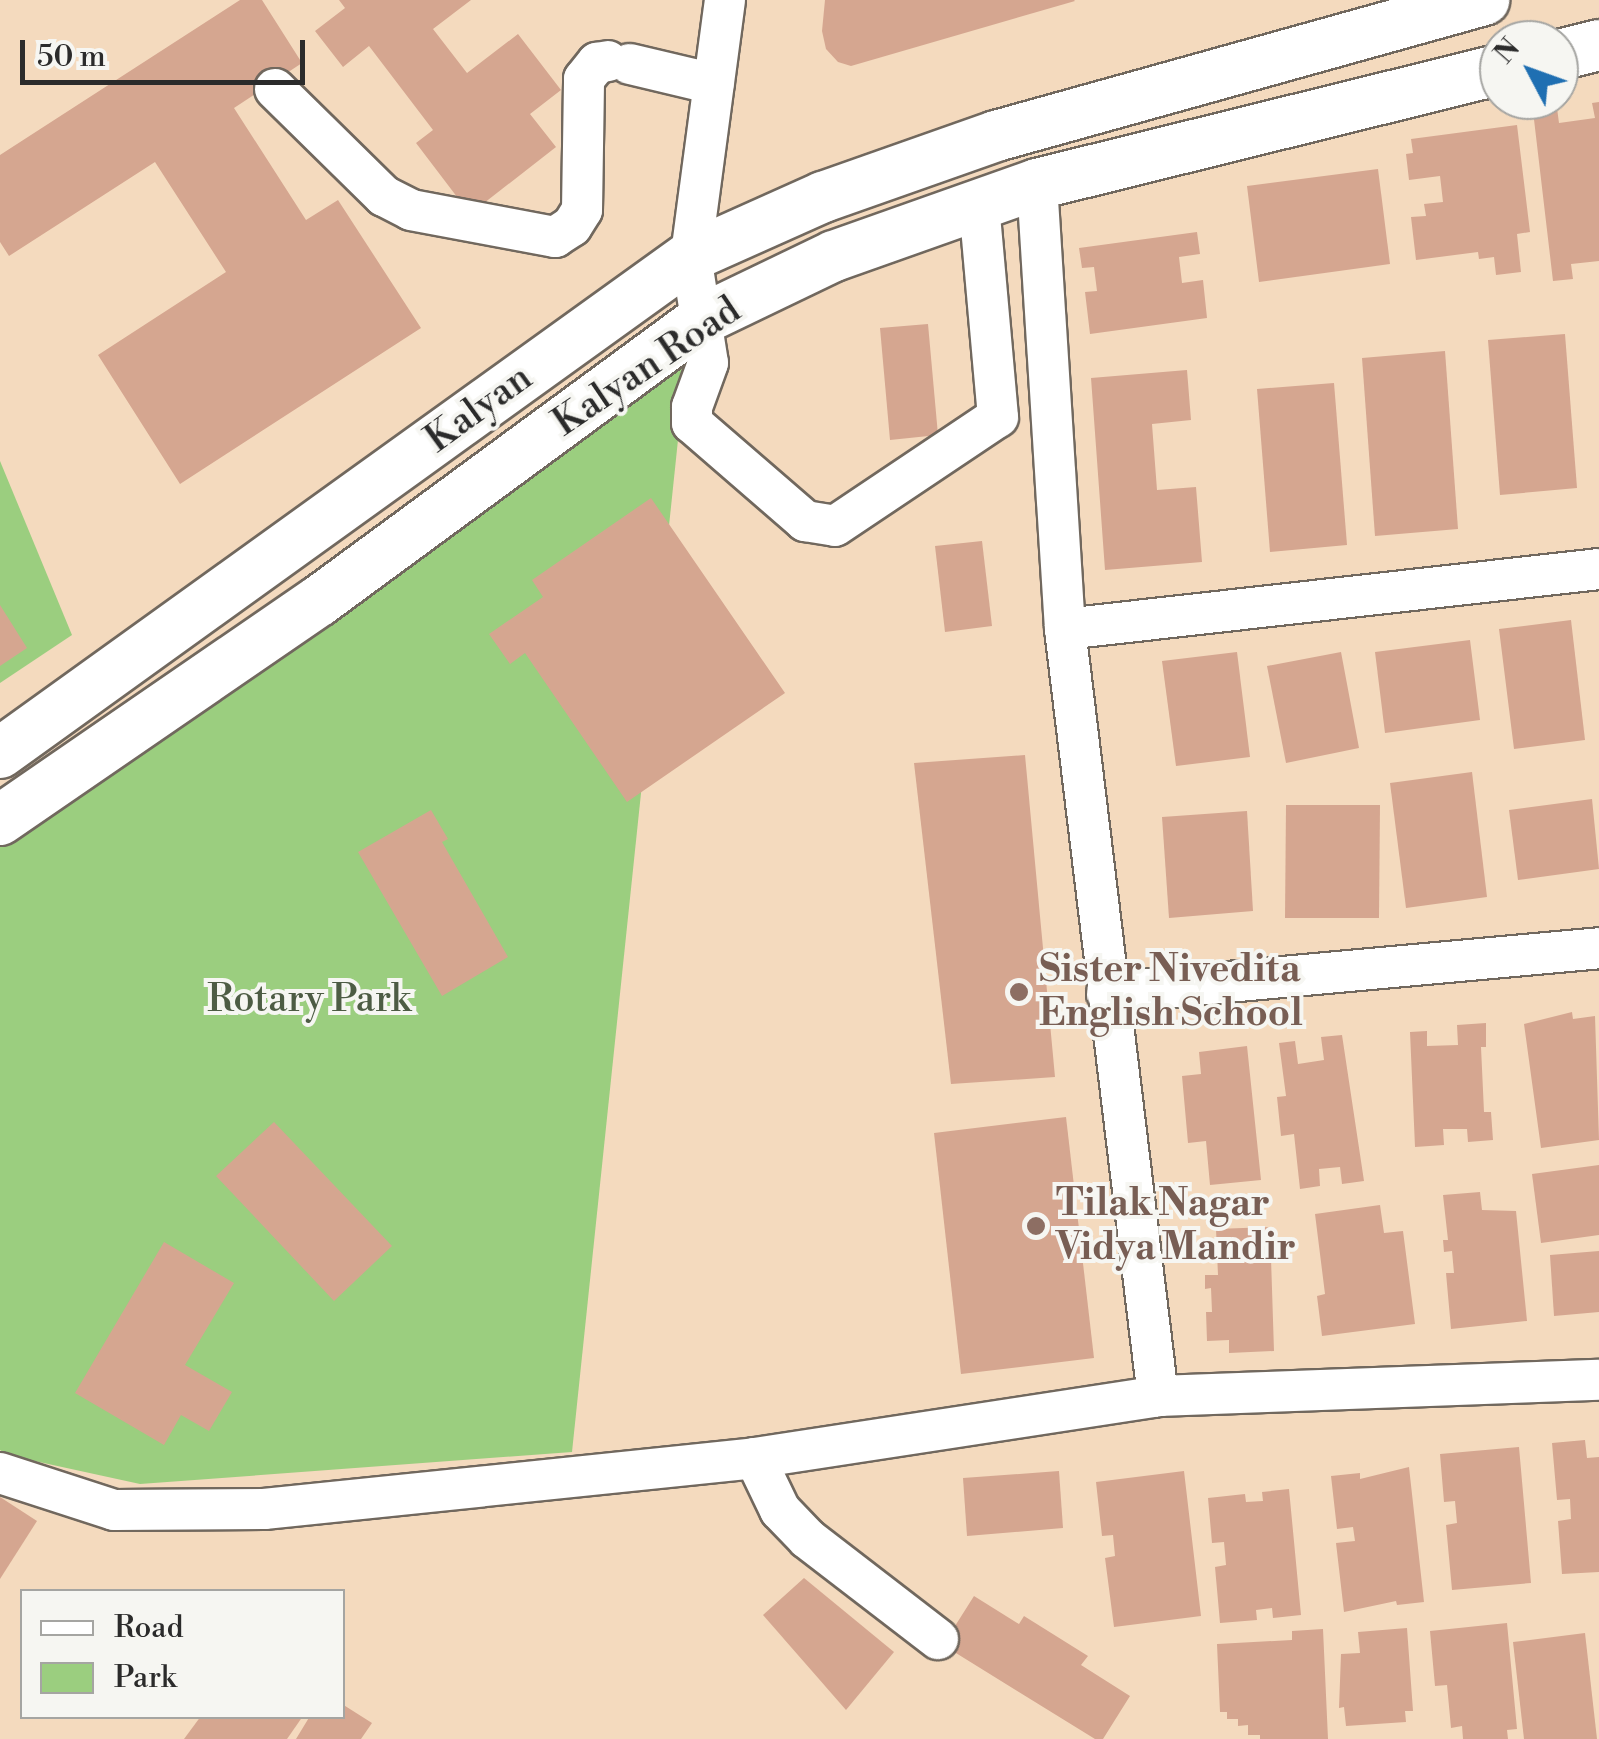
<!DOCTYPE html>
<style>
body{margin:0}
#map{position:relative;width:1599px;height:1739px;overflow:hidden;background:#f4dabe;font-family:"Libre Bodoni",serif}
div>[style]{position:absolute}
.green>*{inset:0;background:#9bce7f}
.building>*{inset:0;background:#d5a690}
.roads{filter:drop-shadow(2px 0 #71685e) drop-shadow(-2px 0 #71685e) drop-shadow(0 2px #71685e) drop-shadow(0 -2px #71685e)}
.minor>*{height:40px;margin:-20px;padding:0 20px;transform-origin:20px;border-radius:20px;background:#fff}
.major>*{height:50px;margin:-25px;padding:0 25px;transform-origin:25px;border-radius:25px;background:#fff}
.dots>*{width:28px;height:28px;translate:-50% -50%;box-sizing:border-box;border:5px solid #f6f6f2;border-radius:50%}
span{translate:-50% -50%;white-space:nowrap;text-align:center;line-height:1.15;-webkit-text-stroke:8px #f6f6f2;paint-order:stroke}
.street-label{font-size:38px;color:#2b2b2b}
.education-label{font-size:38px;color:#785e54;font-weight:700}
.left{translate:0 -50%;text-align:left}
.park-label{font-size:38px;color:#4d5c44}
.legend{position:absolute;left:20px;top:1589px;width:325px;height:130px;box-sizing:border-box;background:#f6f6f2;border:2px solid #a5a5a2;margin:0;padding:12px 18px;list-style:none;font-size:30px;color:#2b2b2b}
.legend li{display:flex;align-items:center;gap:20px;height:50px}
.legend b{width:50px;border:2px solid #a5a5a2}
.north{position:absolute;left:1479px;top:20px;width:100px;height:100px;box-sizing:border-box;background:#f6f6f2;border:2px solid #a5a5a2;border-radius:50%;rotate:311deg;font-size:28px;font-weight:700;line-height:40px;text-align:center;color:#2b2b2b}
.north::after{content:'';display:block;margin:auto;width:35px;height:45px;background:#1f6fb2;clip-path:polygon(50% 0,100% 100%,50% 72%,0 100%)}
.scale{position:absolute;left:20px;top:40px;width:285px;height:45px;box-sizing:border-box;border:5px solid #2b2b2b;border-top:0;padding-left:12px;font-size:30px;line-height:35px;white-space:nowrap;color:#2b2b2b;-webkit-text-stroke:8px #f6f6f2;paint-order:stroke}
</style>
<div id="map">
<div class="green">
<i style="clip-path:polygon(687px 354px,572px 1452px,140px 1484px,7px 1455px,0 1450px,0 835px)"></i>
<i style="clip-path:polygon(0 461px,72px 635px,0 683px)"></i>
</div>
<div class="building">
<i style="clip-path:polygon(240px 0,262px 0,302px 63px,234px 108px,306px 220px,338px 200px,421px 328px,180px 484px,98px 355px,226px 272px,155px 162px,9px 256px,0 242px,0 155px)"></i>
<i style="clip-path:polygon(339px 0,471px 0,433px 29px,467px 73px,518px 34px,561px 90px,530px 114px,556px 147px,470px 214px,416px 143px,433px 130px,369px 46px,343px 67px,315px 31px,345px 8px)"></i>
<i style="clip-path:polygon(825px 0,1074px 0,1075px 1px,851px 66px,838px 62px,826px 49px,822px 31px)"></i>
<i style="clip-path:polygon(1599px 102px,1599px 261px,1571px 264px,1573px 279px,1553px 281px,1533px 111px,1557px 108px,1559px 123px,1595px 118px,1592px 103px)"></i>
<i style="clip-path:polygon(1517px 125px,1530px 232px,1517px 234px,1521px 272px,1496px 275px,1494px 257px,1479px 259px,1478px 252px,1416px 260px,1411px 217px,1426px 216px,1424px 204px,1443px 202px,1440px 176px,1409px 180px,1406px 154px,1413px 153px,1411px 139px)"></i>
<i style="clip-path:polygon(1378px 169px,1390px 264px,1259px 282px,1247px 186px)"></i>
<i style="clip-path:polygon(1197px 232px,1200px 254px,1179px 257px,1182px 283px,1203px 280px,1207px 318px,1090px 334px,1085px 292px,1097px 291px,1094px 267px,1082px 268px,1079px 248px)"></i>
<i style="clip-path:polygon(928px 324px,938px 435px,890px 440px,880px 328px)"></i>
<i style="clip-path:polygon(1565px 334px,1577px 488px,1500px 495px,1488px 340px)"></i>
<i style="clip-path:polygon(1445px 351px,1458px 529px,1375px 536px,1362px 358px)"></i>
<i style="clip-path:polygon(1187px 370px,1191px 420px,1152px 424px,1157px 490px,1196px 487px,1202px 562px,1105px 570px,1091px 378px)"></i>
<i style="clip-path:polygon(1334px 383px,1347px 545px,1270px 552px,1257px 389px)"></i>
<i style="clip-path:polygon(651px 498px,785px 693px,627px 802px,525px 653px,510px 664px,489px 634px,543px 597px,532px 580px)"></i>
<i style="clip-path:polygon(982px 541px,992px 626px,945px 632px,935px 546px)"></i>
<i style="clip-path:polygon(0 605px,27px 648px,0 666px)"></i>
<i style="clip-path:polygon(1571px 620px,1585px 740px,1514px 749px,1499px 629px)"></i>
<i style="clip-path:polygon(1470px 640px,1480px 720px,1385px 733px,1375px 652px)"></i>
<i style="clip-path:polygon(1237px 652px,1250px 757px,1176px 766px,1162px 661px)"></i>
<i style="clip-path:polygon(1341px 652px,1359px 748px,1286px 763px,1267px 666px)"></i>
<i style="clip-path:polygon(1025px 755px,1055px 1077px,951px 1084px,914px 763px)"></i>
<i style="clip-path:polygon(1472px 772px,1487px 897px,1406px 908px,1390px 783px)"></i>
<i style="clip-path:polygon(1592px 799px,1599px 869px,1518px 880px,1509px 810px)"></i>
<i style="clip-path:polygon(1286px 805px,1380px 805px,1379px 918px,1285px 918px)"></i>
<i style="clip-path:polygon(431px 810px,448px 839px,442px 842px,508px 957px,442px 996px,358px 852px)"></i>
<i style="clip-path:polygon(1247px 811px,1253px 911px,1169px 918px,1162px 817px)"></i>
<i style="clip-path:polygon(1572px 1012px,1573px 1019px,1595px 1016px,1599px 1140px,1541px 1148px,1524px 1024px)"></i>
<i style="clip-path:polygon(1486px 1023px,1486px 1047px,1481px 1047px,1484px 1112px,1491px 1112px,1493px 1140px,1468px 1142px,1467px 1129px,1443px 1129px,1444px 1145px,1415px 1147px,1410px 1032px,1427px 1031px,1427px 1046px,1458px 1045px,1457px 1025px)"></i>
<i style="clip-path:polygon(1342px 1035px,1364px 1181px,1342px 1184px,1340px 1167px,1319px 1169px,1320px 1186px,1300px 1189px,1294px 1134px,1281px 1136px,1277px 1097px,1286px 1096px,1279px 1043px,1295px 1041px,1298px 1064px,1324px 1060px,1321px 1037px)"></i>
<i style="clip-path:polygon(1247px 1046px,1261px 1180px,1210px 1185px,1206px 1141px,1188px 1143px,1182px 1076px,1201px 1074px,1199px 1052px)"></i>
<i style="clip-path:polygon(1066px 1117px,1094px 1358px,961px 1374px,934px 1133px)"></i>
<i style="clip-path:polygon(274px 1122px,392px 1246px,334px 1301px,216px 1176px)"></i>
<i style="clip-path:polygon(1599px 1165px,1599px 1235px,1541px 1243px,1532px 1174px)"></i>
<i style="clip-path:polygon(1480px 1192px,1482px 1210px,1516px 1211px,1527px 1321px,1451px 1329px,1446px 1273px,1454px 1273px,1452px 1251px,1444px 1252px,1443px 1240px,1448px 1240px,1443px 1195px)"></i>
<i style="clip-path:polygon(1380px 1205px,1384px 1233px,1403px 1231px,1415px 1324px,1322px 1336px,1317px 1296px,1325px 1294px,1315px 1214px)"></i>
<i style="clip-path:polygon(1270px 1227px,1274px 1351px,1229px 1353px,1229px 1340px,1207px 1341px,1206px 1312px,1212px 1312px,1211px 1288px,1205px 1289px,1205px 1275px,1218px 1275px,1216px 1229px)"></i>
<i style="clip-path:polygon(164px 1242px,234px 1283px,185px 1365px,232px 1392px,209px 1431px,181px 1415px,164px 1445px,75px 1393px)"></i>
<i style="clip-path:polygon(1599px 1251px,1599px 1312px,1554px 1316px,1550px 1255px)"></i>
<i style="clip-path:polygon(1585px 1440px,1587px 1458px,1599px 1457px,1599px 1572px,1562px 1574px,1558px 1521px,1571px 1519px,1570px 1499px,1557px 1500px,1552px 1443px)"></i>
<i style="clip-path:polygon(1519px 1447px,1531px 1583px,1452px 1590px,1446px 1525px,1457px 1523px,1455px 1501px,1444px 1502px,1440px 1454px)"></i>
<i style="clip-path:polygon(1409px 1467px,1424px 1602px,1397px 1605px,1396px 1601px,1344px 1612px,1336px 1543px,1355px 1541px,1353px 1527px,1337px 1529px,1331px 1476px,1360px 1473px,1360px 1479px)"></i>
<i style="clip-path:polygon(1059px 1471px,1063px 1528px,967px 1536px,963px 1478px)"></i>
<i style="clip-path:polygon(1184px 1471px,1201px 1616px,1114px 1627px,1105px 1558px,1115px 1556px,1113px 1535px,1102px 1536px,1096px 1482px)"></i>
<i style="clip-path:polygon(1289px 1489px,1301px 1615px,1273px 1618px,1272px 1608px,1256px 1610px,1257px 1620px,1220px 1623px,1215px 1567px,1226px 1565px,1224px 1542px,1212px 1543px,1208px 1498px,1245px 1494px,1246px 1502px,1263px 1501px,1262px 1492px)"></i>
<i style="clip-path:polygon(0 1497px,37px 1521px,0 1579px)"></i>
<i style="clip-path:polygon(804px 1578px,894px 1652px,846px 1710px,763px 1615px)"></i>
<i style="clip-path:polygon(974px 1596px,1019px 1624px,1024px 1616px,1088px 1656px,1081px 1665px,1130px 1696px,1103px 1739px,1095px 1739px,943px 1645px)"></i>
<i style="clip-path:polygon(1507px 1623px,1517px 1729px,1507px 1730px,1508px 1739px,1463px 1739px,1462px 1726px,1451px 1728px,1447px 1685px,1435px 1686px,1430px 1631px)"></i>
<i style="clip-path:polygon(1407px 1628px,1413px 1711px,1405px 1711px,1406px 1722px,1346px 1726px,1344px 1707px,1339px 1708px,1341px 1654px,1360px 1653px,1358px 1632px)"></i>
<i style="clip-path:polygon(1323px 1629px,1328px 1739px,1260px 1739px,1260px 1735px,1248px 1735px,1248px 1725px,1238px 1726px,1238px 1719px,1227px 1719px,1227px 1712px,1220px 1712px,1217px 1644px,1292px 1640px,1292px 1631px)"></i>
<i style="clip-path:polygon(1585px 1633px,1597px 1739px,1524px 1739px,1513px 1642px)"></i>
<i style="clip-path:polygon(342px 1704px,372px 1723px,361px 1739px,296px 1739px,310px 1716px,342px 1716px)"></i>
<i style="clip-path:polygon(201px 1716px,303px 1716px,287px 1739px,184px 1739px)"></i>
</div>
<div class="roads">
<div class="minor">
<i style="left:725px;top:0;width:258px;rotate:97.6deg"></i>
<i style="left:691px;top:256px;width:108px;rotate:81deg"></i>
<i style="left:708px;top:363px;width:47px;rotate:110deg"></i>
<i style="left:692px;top:407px;width:16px;rotate:90deg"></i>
<i style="left:692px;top:423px;width:150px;rotate:40.9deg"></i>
<i style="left:805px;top:521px;width:30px;rotate:9deg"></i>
<i style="left:835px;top:526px;width:196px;rotate:-33.8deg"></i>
<i style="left:998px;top:417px;width:213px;rotate:-95.1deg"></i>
<i style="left:630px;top:64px;width:86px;rotate:13.4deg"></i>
<i style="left:275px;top:89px;width:153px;rotate:44.5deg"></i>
<i style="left:384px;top:196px;width:30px;rotate:27deg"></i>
<i style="left:411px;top:210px;width:147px;rotate:10.6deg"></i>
<i style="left:555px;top:237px;width:20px;rotate:-33deg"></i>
<i style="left:572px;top:226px;width:19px;rotate:-58deg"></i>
<i style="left:582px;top:210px;width:131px;rotate:-89.1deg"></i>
<i style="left:584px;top:79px;width:21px;rotate:-51deg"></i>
<i style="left:597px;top:63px;width:11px;rotate:-10deg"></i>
<i style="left:1037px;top:184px;width:446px;rotate:86.4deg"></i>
<i style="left:1065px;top:629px;width:773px;rotate:83.09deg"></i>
<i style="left:1065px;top:629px;width:537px;rotate:-6.41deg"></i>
<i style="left:1107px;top:993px;width:494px;rotate:-5.2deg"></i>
<i style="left:755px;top:1458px;width:58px;rotate:64.3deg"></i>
<i style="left:780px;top:1510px;width:40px;rotate:46deg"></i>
<i style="left:808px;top:1539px;width:164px;rotate:37.6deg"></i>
<i style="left:0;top:1473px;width:120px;rotate:18deg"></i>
<i style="left:114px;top:1510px;width:150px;rotate:-0.4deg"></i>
<i style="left:264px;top:1509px;width:494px;rotate:-5.9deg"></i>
<i style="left:755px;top:1458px;width:408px;rotate:-8.7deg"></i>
<i style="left:1158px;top:1396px;width:441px;rotate:-2.1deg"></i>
</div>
<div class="major">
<i style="left:1559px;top:55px;width:41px;rotate:-14deg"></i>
<i style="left:0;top:753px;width:851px;rotate:-35.73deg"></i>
<i style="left:691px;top:256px;width:145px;rotate:-24.1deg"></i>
<i style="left:823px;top:197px;width:183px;rotate:-19.4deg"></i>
<i style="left:996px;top:136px;width:507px;rotate:-15.57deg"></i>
<i style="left:0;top:820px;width:387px;rotate:-34.5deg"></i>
<i style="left:319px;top:601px;width:476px;rotate:-36.3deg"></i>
<i style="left:703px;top:319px;width:145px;rotate:-25.7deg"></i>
<i style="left:834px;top:256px;width:215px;rotate:-19.5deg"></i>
<i style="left:1037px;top:184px;width:476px;rotate:-13.9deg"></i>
</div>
</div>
<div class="dots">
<i style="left:1019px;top:992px;background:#8d6e63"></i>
<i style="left:1036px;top:1226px;background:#8d6e63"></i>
</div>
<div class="street-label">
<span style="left:647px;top:367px;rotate:-34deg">Kalyan Road</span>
<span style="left:479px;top:409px;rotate:-36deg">Kalyan</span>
</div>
<div class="education-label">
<span class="left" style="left:1039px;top:992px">Sister Nivedita<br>English School</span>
<span class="left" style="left:1056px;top:1226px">Tilak Nagar<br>Vidya Mandir</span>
</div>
<div class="park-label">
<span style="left:309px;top:1000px">Rotary Park</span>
</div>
<ul class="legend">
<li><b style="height:12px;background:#fff"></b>Road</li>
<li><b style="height:28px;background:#9bce7f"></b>Park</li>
</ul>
<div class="north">N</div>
<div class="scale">50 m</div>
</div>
